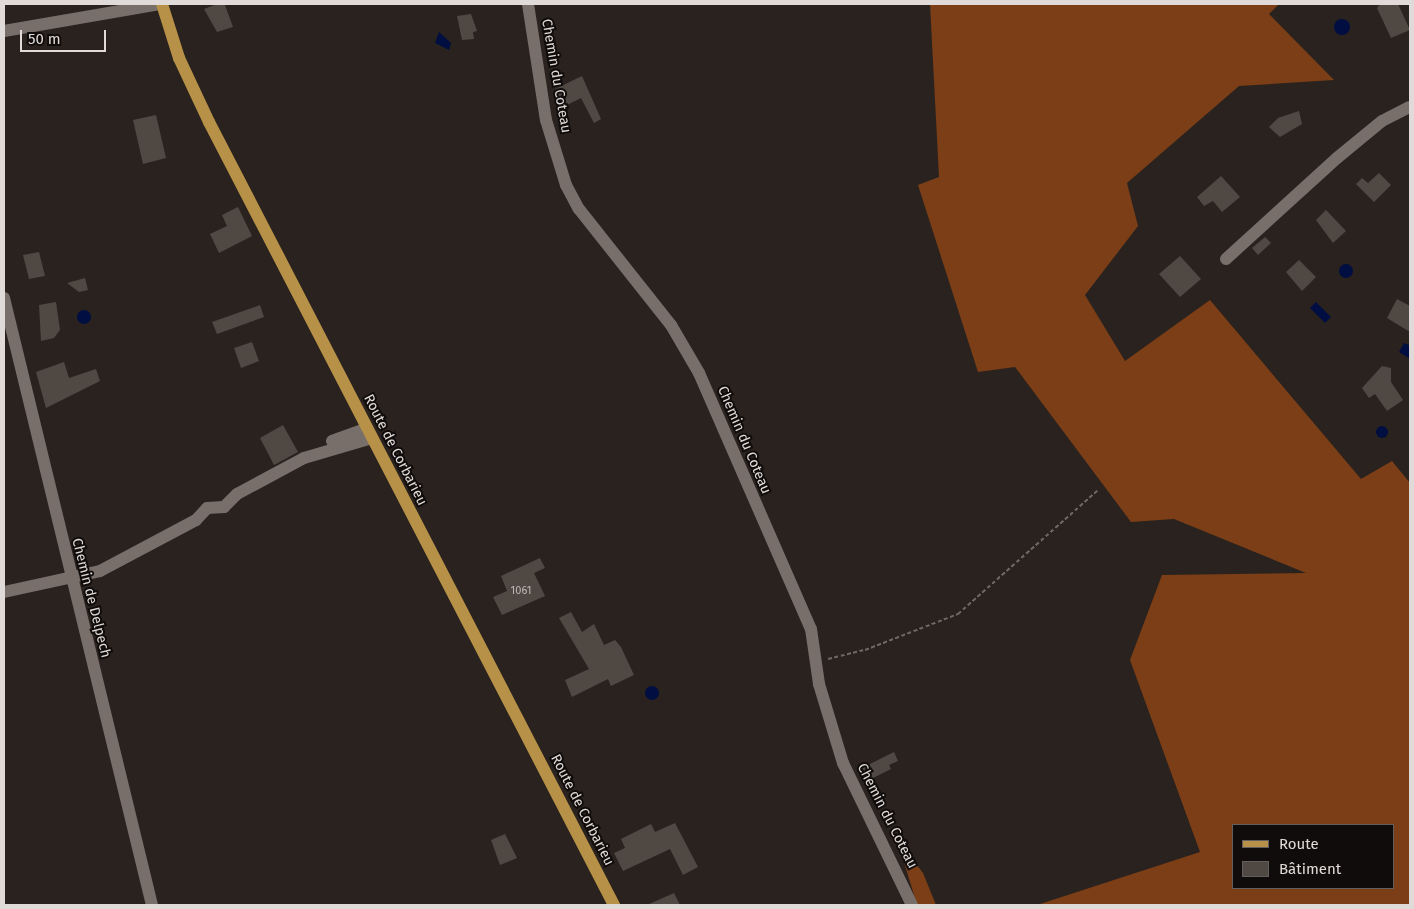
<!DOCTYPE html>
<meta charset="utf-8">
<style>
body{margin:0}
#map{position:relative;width:1414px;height:909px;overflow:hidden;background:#2a221e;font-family:"Fira Sans",sans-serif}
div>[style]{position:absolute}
.forest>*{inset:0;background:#7b3e17}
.water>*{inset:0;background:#010e41}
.round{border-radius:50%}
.building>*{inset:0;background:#504943}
.path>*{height:2px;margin-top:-1px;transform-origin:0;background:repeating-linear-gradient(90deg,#6e6764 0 4px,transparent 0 6.5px)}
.minor>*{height:12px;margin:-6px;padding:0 6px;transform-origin:6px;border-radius:6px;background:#786f6a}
.major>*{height:12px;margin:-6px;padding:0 6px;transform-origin:6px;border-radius:6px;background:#b69147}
span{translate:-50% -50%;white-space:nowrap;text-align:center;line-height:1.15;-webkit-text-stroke:4px #100c0b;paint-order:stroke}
.number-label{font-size:11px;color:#bcb6b3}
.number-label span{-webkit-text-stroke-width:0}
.street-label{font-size:14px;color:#e0dbd8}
.frame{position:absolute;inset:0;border:5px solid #e0dbd8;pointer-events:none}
.legend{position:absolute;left:1232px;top:824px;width:162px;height:65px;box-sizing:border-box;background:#100c0b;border:1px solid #635f5d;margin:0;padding:6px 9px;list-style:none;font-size:15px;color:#e0dbd8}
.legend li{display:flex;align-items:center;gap:10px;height:25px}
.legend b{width:25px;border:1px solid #635f5d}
.scale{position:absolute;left:20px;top:30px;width:86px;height:22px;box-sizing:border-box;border:2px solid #e0dbd8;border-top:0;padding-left:6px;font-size:15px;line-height:18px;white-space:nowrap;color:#e0dbd8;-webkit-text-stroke:4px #100c0b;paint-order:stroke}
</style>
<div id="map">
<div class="forest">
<i style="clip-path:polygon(evenodd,930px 4px,1279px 4px,1269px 14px,1334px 80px,1239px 86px,1127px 183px,1138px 226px,1085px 295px,1125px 361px,1210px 300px,1361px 479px,1392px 461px,1410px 483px,1410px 905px,1037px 905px,1200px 852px,1130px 660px,1162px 575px,1306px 573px,1174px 519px,1131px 522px,1015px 367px,978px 372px,918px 185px,939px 177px,930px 4px,1233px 825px,1393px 825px,1393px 888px,1233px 888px,1233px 825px)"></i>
<i style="clip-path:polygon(897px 839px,923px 873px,936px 905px,917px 905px)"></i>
</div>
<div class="water">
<i class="round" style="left:1334px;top:19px;width:16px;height:16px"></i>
<i style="clip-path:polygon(439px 32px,451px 43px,449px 50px,435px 43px)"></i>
<i class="round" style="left:1339px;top:264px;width:14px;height:14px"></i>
<i style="clip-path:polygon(1316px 302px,1331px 317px,1325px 323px,1310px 308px)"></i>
<i class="round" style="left:77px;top:310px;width:14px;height:14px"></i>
<i style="clip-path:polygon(1404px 343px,1409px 345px,1410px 359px,1399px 352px)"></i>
<i class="round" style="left:1376px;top:426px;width:12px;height:12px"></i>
<i class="round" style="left:645px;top:686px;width:14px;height:14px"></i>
</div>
<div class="building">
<i style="clip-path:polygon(217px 4px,225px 5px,233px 27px,217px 32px,204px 9px)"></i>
<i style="clip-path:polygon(1380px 4px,1398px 4px,1410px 30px,1391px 38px,1377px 8px)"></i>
<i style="clip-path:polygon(471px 14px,477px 31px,473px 32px,474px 39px,462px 40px,457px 16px)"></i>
<i style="clip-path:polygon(582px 76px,601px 119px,594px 123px,581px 98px,563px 107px,555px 89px)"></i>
<i style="clip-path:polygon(1299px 111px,1302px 124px,1280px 137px,1269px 127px,1278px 118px)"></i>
<i style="clip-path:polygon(156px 115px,166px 158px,143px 164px,133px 120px)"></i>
<i style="clip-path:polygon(1379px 173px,1391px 185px,1374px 202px,1356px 184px,1362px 178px,1368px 183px)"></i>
<i style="clip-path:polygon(1221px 176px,1240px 197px,1222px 212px,1213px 201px,1204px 206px,1197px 197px)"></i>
<i style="clip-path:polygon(238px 207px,252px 236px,219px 253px,210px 234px,227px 226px,222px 215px)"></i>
<i style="clip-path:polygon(1326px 210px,1346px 231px,1333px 243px,1316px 220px)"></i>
<i style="clip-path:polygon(1265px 237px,1271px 243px,1258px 255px,1252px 248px)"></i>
<i style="clip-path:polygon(39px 252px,45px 276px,29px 279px,23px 255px)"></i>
<i style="clip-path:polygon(1180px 256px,1201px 279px,1180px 297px,1159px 274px)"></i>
<i style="clip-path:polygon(1299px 260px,1316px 277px,1302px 291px,1286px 272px)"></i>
<i style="clip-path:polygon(85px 278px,88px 290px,79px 292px,67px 283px)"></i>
<i style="clip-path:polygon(1397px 299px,1410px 306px,1410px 332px,1387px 318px)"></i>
<i style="clip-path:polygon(56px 302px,60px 330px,54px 338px,41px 341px,39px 305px)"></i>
<i style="clip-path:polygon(260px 305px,264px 317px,217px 334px,212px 322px)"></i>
<i style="clip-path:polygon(252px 342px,259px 361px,241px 368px,234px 348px)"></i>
<i style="clip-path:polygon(64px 362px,69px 378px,96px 369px,100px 381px,46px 408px,36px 372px)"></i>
<i style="clip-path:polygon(1382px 366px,1391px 368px,1391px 382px,1403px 400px,1387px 411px,1375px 394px,1369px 398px,1362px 388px)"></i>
<i style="clip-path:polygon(283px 425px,298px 452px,274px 465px,260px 438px)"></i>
<i style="clip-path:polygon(540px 558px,545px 568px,534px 573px,545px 596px,502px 615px,493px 597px,507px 591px,501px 576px)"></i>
<i style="clip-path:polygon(571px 612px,582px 632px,594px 624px,604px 645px,615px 640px,621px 647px,634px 675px,611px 686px,608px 679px,572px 697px,565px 680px,589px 669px,559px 618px)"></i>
<i style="clip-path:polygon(894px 752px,898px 761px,889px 765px,891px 769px,869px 780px,862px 768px)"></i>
<i style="clip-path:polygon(675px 823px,698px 867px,683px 875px,670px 849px,623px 871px,614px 853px,625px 848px,621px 839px,651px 824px,655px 832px)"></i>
<i style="clip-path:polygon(505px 834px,517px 858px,500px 865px,491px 840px)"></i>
<i style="clip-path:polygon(674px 893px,680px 905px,647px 905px)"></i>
</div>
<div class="path">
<i style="left:828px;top:659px;width:38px;rotate:-14deg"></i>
<i style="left:865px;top:650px;width:100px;rotate:-21.2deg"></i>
<i style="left:958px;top:614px;width:187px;rotate:-41.5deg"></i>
</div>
<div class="minor">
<i style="left:528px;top:4px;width:117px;rotate:81.2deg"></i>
<i style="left:546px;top:120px;width:68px;rotate:72.9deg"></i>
<i style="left:566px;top:185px;width:27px;rotate:62deg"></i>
<i style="left:579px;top:209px;width:148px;rotate:51.6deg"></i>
<i style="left:671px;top:325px;width:56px;rotate:59.7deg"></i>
<i style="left:699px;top:373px;width:279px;rotate:66.4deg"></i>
<i style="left:811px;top:629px;width:56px;rotate:81.7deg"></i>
<i style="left:819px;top:684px;width:83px;rotate:73.1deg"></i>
<i style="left:843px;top:763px;width:158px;rotate:64.1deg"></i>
<i style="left:4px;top:31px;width:158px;rotate:-9.8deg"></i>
<i style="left:1226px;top:259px;width:150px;rotate:-42.3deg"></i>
<i style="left:1337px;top:158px;width:58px;rotate:-39.4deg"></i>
<i style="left:1382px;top:121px;width:31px;rotate:-27deg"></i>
<i style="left:4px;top:298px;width:625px;rotate:76.3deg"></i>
<i style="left:332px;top:441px;width:37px;rotate:-20deg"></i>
<i style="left:4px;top:592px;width:98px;rotate:-12.3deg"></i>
<i style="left:100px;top:571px;width:109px;rotate:-28deg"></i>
<i style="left:196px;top:520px;width:16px;rotate:-47deg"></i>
<i style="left:207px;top:508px;width:17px;rotate:-3deg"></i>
<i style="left:224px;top:507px;width:18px;rotate:-45deg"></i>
<i style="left:237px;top:494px;width:76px;rotate:-28.2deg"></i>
<i style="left:304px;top:458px;width:71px;rotate:-16.4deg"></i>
</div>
<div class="major">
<i style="left:162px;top:4px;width:57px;rotate:72.5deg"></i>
<i style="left:179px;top:58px;width:71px;rotate:64.9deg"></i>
<i style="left:209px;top:122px;width:882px;rotate:62.65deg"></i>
</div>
<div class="number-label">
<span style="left:521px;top:591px">1061</span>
</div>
<div class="street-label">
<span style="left:556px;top:76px;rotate:80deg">Chemin du Coteau</span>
<span style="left:744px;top:440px;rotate:67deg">Chemin du Coteau</span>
<span style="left:395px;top:450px;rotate:63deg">Route de Corbarieu</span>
<span style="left:91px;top:598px;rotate:76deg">Chemin de Delpech</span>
<span style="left:582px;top:810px;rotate:63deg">Route de Corbarieu</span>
<span style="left:887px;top:816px;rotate:63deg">Chemin du Coteau</span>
</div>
<div class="frame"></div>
<ul class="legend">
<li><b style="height:6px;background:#b69147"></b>Route</li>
<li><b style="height:14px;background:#504943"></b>Bâtiment</li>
</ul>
<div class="scale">50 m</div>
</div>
